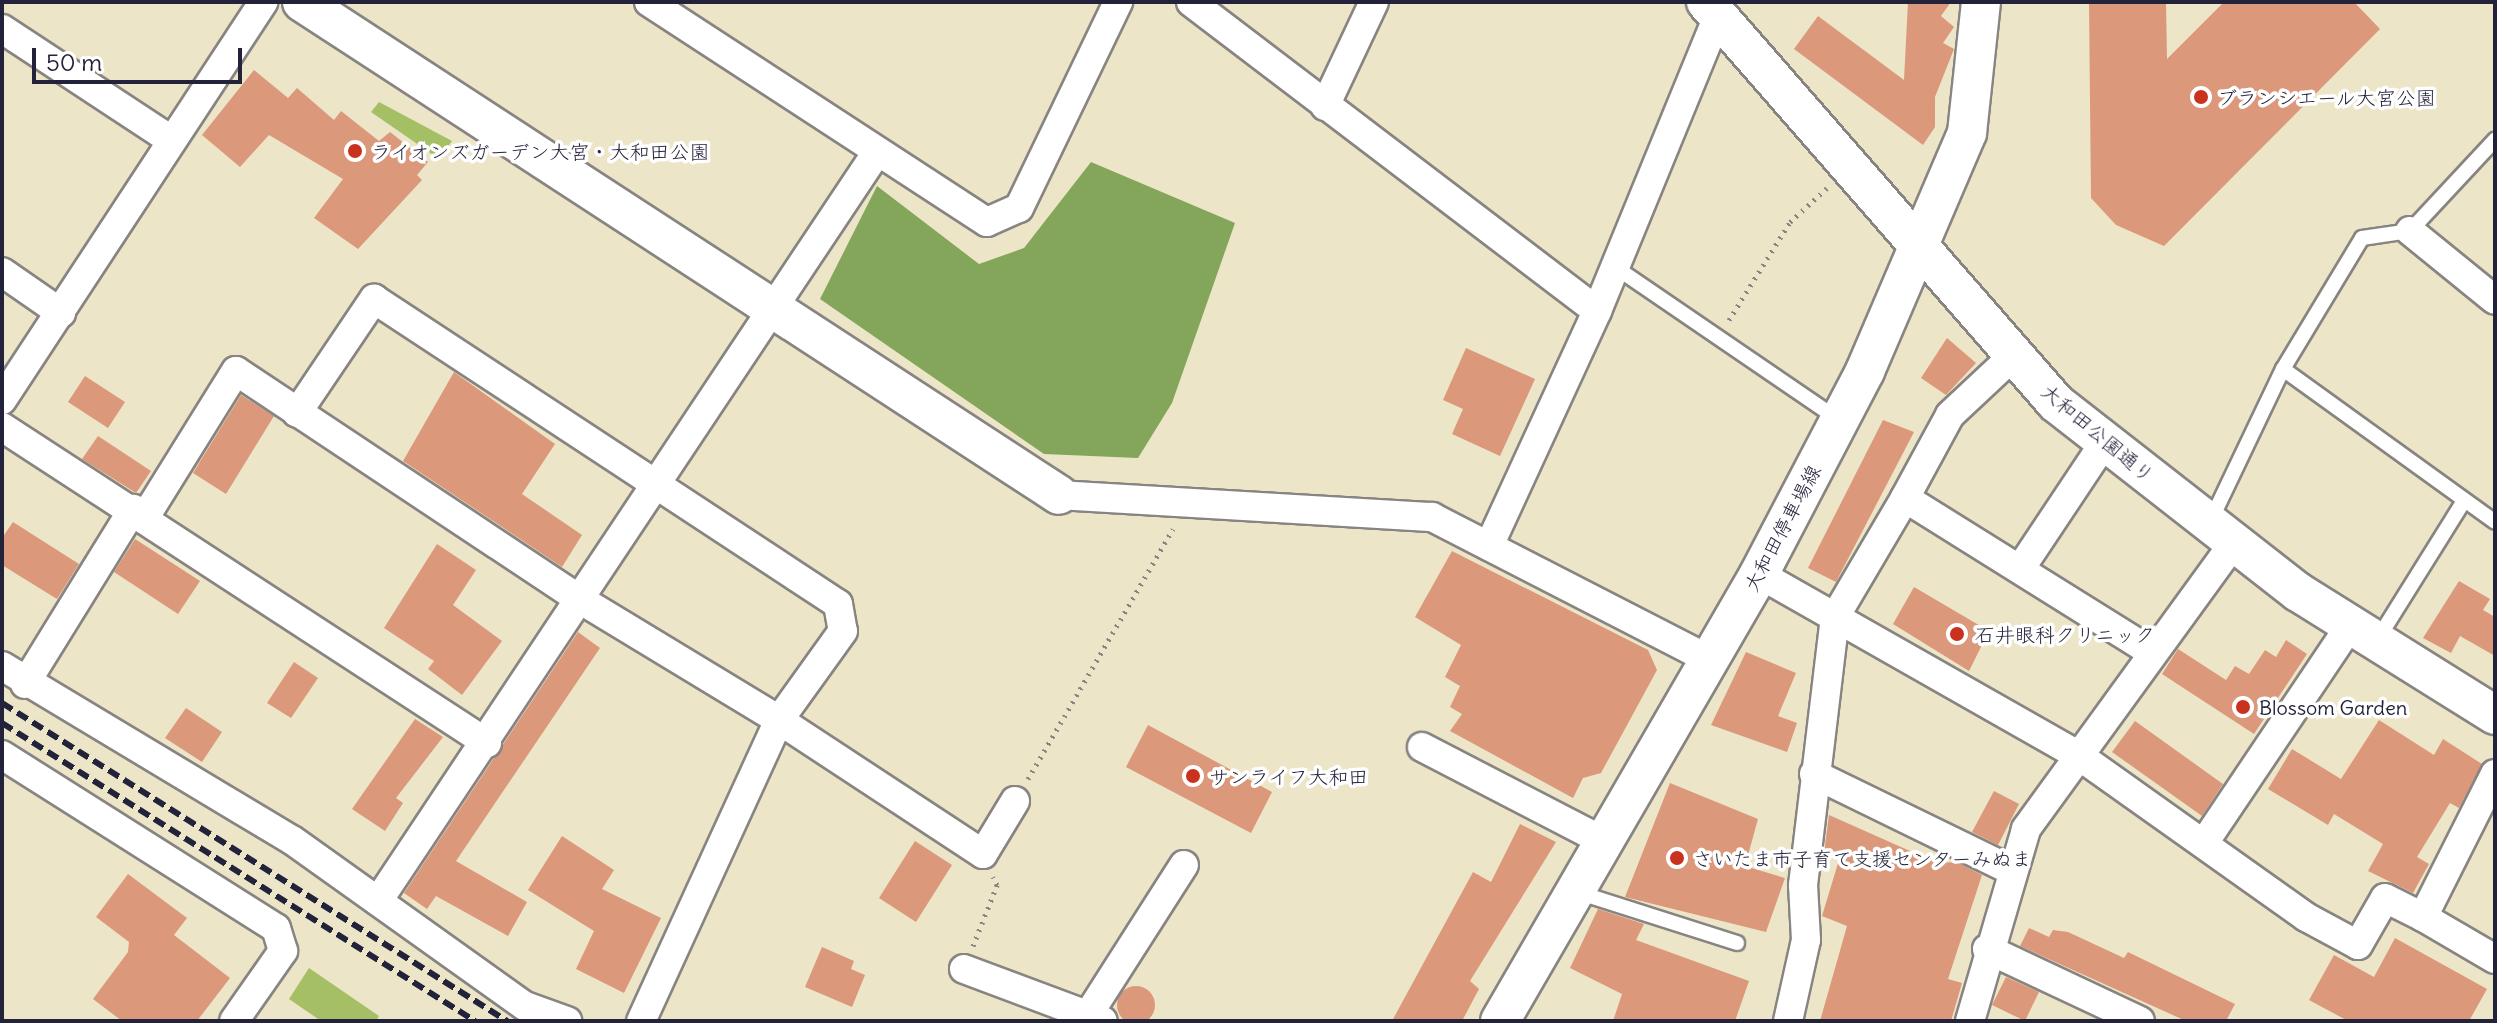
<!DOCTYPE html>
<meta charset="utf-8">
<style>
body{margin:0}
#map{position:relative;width:2497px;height:1023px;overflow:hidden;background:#ede5c7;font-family:Delius,"Klee One",sans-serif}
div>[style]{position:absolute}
.green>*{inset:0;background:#a5bf65}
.forest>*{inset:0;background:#84a65a}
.building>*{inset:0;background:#db987b}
.round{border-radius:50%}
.path>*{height:5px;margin-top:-2.5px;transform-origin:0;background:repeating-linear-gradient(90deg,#888481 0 2px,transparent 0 8px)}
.roads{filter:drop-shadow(2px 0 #888481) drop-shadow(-2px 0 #888481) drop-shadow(0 2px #888481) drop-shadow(0 -2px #888481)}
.lane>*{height:14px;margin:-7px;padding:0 7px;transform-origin:7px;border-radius:7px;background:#fff}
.street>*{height:28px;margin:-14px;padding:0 14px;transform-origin:14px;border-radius:14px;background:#fff}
.secondary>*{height:38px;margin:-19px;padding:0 19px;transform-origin:19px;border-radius:19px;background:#fff}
.rail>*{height:6px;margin-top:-3px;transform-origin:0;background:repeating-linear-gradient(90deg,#22223b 0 12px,transparent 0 18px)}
.dots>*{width:22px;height:22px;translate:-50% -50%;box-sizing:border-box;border:4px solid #fff;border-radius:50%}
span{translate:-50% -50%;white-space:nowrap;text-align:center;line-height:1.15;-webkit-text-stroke:7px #fff;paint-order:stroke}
.poi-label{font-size:20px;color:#22223b}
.left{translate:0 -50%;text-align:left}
.street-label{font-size:20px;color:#22223b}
.frame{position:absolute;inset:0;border:4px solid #22223b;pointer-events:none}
.scale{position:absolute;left:32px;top:48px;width:210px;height:36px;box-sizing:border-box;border:4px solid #22223b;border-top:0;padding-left:10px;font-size:24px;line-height:28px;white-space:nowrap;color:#22223b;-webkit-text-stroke:6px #fff;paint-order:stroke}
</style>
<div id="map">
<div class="green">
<i style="clip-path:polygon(379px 102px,452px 141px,439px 159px,371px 112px)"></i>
<i style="clip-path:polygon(309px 968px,379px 1016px,376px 1021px,321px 1021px,289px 999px)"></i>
</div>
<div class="forest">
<i style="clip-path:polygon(1091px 162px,1235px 223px,1172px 403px,1138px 458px,1044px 454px,820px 299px,877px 186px,979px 264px,1024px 248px)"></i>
</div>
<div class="building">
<i style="clip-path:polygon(1908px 2px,1951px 2px,1941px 16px,1954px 27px,1943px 43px,1954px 49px,1935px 97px,1935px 127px,1923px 145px,1794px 49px,1818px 16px,1904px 80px)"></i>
<i style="clip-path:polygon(2089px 2px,2166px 2px,2167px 59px,2224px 2px,2354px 2px,2380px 29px,2164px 246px,2116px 225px,2091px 198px)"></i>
<i style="clip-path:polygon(254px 70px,288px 98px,297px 88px,334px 120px,341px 111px,379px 141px,390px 132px,428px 162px,417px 175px,422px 180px,358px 249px,314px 218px,343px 179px,269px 135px,240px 167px,202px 135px)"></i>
<i style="clip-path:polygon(1947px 338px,1976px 363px,1946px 395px,1921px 378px)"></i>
<i style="clip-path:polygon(1466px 348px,1535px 379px,1500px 456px,1452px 434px,1463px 409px,1443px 400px)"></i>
<i style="clip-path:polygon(454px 372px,555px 444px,522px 494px,582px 535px,562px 567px,403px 461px)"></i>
<i style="clip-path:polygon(85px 376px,125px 402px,108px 428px,68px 402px)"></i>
<i style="clip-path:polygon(241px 395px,274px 416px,226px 494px,193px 473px)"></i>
<i style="clip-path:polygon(1883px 420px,1914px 432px,1836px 582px,1808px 568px)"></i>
<i style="clip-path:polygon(98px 436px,151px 471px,136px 493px,82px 459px)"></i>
<i style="clip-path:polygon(13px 522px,79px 564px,57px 599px,2px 565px,2px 538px)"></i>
<i style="clip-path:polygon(135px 539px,200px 581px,178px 614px,114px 572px)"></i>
<i style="clip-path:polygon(437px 544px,476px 570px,453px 605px,502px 641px,462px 695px,428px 669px,434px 661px,384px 628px)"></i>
<i style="clip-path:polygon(1452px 551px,1648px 650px,1657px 670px,1601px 773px,1583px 778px,1573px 798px,1450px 731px,1462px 714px,1450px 707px,1460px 686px,1445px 677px,1461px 645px,1415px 617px)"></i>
<i style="clip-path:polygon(2459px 581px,2490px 599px,2483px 610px,2495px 617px,2495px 656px,2460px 636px,2451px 653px,2423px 638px)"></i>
<i style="clip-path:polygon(1914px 587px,1989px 631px,1969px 671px,1893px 624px)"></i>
<i style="clip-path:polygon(578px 632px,600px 648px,456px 861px,527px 902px,508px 936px,436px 896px,427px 909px,404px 893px)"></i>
<i style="clip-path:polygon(2286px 640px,2307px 654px,2254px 734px,2162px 674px,2178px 649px,2226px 680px,2235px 666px,2249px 674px,2265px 650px,2276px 657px)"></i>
<i style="clip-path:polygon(1746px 652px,1796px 673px,1778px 716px,1797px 723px,1787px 752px,1711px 725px)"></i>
<i style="clip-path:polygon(294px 662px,318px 678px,291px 718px,267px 703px)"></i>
<i style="clip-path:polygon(186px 708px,222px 732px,202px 762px,165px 738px)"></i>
<i style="clip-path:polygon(415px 719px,443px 737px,396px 798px,403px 803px,385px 831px,352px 809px)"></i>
<i style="clip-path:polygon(2379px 720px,2434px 755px,2443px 739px,2482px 764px,2459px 808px,2450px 803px,2417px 857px,2429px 864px,2413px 893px,2368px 871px,2383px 844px,2334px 814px,2328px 825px,2268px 789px,2292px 749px,2341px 779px)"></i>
<i style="clip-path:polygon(2135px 721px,2223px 784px,2202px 816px,2112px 752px)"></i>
<i style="clip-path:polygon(1148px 725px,1272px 792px,1251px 833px,1126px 767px)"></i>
<i style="clip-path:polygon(1670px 783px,1758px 819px,1745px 866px,1785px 878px,1766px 932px,1625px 897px)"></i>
<i style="clip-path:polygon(1994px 791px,2019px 804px,1998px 845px,1972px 832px)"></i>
<i style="clip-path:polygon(1829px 815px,1937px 863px,1957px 862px,1982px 875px,1948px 979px,1962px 983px,1951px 1021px,1820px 1021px,1847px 926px,1822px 916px,1839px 860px,1824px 853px)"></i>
<i style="clip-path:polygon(1520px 824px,1556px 842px,1470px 981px,1479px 989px,1462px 1021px,1392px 1021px,1473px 872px,1491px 882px)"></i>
<i style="clip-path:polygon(562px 836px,614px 870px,602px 889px,661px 918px,624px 993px,576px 969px,594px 931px,528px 890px)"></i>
<i style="clip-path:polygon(915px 841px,952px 865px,916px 922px,879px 898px)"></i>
<i style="clip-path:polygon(128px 874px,187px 918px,174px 935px,230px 978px,197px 1021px,122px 1021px,93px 999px,128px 952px,129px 942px,96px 917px)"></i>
<i style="clip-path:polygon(1598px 909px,1644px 924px,1636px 940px,1749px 981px,1735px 1021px,1613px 1021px,1622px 994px,1570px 968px)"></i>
<i style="clip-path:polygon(2029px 928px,2049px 937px,2053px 930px,2068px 932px,2124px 958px,2128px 952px,2235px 1004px,2226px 1021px,2186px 1021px,2020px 946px)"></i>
<i style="clip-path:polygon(2395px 938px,2487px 989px,2469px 1021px,2348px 1021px,2309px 1000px,2334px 955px,2374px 977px)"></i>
<i style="clip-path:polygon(822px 947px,854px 961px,851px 969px,865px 975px,852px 1007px,805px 987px)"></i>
<i style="clip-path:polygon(2006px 977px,2039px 992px,2025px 1021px,1992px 1005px)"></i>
<i class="round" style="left:1117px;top:986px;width:38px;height:38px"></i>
</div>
<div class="path">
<i style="left:1729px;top:320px;width:115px;rotate:-58.1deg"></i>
<i style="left:1790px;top:222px;width:50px;rotate:-42.6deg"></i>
<i style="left:1028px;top:779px;width:289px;rotate:-59.9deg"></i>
<i style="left:973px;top:946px;width:66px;rotate:-68.5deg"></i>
<i style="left:997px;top:885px;width:9px;rotate:-117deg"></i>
</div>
<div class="roads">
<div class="lane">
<i style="left:1615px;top:267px;width:271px;rotate:34.3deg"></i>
<i style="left:2283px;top:369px;width:261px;rotate:35.8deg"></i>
<i style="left:2210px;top:522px;width:170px;rotate:-64.5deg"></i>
<i style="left:2283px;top:369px;width:153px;rotate:-58.9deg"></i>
<i style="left:2362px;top:238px;width:49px;rotate:-8.3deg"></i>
<i style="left:2410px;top:231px;width:125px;rotate:-47deg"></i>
<i style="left:2377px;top:640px;width:164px;rotate:-58deg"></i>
<i style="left:1577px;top:892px;width:168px;rotate:17.7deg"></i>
</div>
<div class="street">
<i style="left:649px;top:2px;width:403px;rotate:33.1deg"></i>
<i style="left:987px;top:222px;width:35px;rotate:-24deg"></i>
<i style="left:1019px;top:208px;width:229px;rotate:-64.3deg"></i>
<i style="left:1191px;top:2px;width:510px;rotate:37.27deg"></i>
<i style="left:2px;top:29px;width:199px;rotate:33.3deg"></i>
<i style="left:1325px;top:106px;width:115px;rotate:-64.8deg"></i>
<i style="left:2410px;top:231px;width:109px;rotate:39.1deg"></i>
<i style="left:2px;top:272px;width:72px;rotate:34.8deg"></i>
<i style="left:2px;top:400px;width:476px;rotate:-56.7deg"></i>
<i style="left:297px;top:413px;width:138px;rotate:-56deg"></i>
<i style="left:374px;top:299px;width:555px;rotate:33.32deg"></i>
<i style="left:838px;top:604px;width:27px;rotate:80deg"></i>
<i style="left:843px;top:631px;width:110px;rotate:125.7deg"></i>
<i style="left:779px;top:720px;width:244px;rotate:33.3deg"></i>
<i style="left:983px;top:854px;width:62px;rotate:-58.9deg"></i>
<i style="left:2px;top:427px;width:579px;rotate:33.09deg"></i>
<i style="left:1059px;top:495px;width:374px;rotate:3.4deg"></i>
<i style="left:1432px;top:517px;width:310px;rotate:27.2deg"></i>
<i style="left:1905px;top:498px;width:94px;rotate:-61.5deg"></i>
<i style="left:1950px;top:415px;width:86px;rotate:-43.1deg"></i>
<i style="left:145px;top:517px;width:172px;rotate:-58.1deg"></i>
<i style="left:236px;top:371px;width:414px;rotate:33.6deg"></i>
<i style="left:581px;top:600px;width:232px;rotate:31.2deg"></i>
<i style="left:779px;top:720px;width:331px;rotate:114.6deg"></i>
<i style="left:1489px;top:546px;width:259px;rotate:-65.3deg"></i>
<i style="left:1597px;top:311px;width:319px;rotate:-67.7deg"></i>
<i style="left:2020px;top:569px;width:151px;rotate:-56.3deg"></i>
<i style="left:1759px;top:574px;width:367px;rotate:29.6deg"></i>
<i style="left:2078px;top:755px;width:280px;rotate:35.4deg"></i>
<i style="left:2306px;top:917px;width:59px;rotate:28.3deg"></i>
<i style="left:2358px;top:945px;width:54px;rotate:-60.1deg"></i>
<i style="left:2385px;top:898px;width:42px;rotate:26.6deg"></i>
<i style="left:2423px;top:917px;width:160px;rotate:-63.3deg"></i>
<i style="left:2px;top:666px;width:338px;rotate:31deg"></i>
<i style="left:292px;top:840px;width:286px;rotate:35.5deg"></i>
<i style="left:525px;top:1006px;width:45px;rotate:19.7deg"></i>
<i style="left:25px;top:684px;width:206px;rotate:-58.3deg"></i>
<i style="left:1422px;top:747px;width:204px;rotate:27.4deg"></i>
<i style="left:2px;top:755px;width:324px;rotate:32.3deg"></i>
<i style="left:276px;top:928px;width:24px;rotate:73deg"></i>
<i style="left:283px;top:951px;width:85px;rotate:125deg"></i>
<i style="left:1814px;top:774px;width:217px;rotate:26deg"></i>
<i style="left:2206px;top:840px;width:257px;rotate:-56.1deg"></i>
<i style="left:378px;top:901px;width:900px;rotate:-56.33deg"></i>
<i style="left:2423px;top:917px;width:83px;rotate:30.3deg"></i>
<i style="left:1987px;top:949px;width:169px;rotate:25.2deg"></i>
<i style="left:964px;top:969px;width:148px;rotate:20.5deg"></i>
<i style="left:1088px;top:1015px;width:178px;rotate:-57.4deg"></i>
<i style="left:1788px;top:1021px;width:83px;rotate:-77.5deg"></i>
<i style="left:1806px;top:940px;width:55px;rotate:-93.1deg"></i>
<i style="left:1803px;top:885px;width:270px;rotate:-83.2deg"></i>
<i style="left:1835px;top:617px;width:138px;rotate:-59.5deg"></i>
<i style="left:1905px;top:498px;width:292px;rotate:32deg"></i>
<i style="left:1970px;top:1021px;width:200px;rotate:-73.7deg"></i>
<i style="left:2026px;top:829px;width:354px;rotate:-54deg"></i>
</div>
<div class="secondary">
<i style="left:302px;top:2px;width:903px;rotate:33.07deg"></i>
<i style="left:1706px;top:2px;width:532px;rotate:48.88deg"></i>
<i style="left:2056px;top:403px;width:307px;rotate:38deg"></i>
<i style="left:2298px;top:592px;width:232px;rotate:32deg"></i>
<i style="left:1500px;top:1021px;width:517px;rotate:-59.91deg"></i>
<i style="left:1759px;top:574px;width:229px;rotate:-62.4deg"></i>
<i style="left:1865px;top:371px;width:259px;rotate:-66.8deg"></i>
<i style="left:1967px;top:133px;width:132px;rotate:-83.9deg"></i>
</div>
</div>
<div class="rail">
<i style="left:2px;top:703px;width:597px;rotate:32.2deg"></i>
<i style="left:2px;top:723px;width:559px;rotate:32.21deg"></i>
</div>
<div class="dots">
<i style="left:2201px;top:97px;background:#c8321e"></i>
<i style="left:355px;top:151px;background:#c8321e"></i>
<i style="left:1957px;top:634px;background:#c8321e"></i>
<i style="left:2243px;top:707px;background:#c8321e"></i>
<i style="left:1193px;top:776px;background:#c8321e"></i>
<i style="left:1677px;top:858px;background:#c8321e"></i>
</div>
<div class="poi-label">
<span class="left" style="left:2217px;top:97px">ブランシエール大宮公園</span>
<span class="left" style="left:371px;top:151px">ライオンズガーデン大宮・大和田公園</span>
<span class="left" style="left:1975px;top:634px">石井眼科クリニック</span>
<span class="left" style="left:2259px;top:707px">Blossom Garden</span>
<span class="left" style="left:1209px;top:776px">サンライフ大和田</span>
<span class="left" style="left:1693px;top:858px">さいたま市子育て支援センターみぬま</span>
</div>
<div class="street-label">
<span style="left:2098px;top:433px;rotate:40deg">大和田公園通り</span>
<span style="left:1782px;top:528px;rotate:-62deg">大和田停車場線</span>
</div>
<div class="frame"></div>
<div class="scale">50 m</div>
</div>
